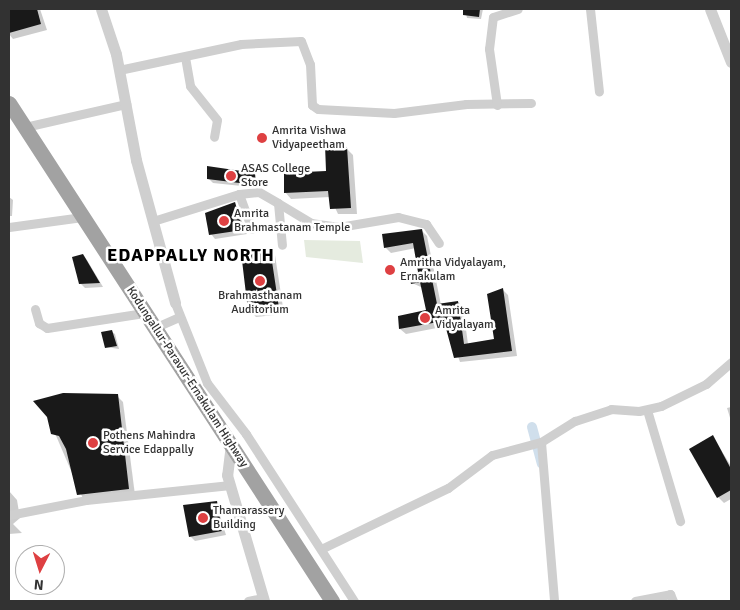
<!DOCTYPE html>
<style>
body{margin:0}
#map{position:relative;width:740px;height:610px;overflow:hidden;background:#fff;font-family:Signika,sans-serif}
div>[style]{position:absolute}
.green>*{inset:0;background:#e5ebdf}
.shadow>*{inset:0;background:#0003}
.canal>*{height:10px;margin:-5px;padding:0 5px;transform-origin:5px;border-radius:5px;background:#d0dfec}
.building>*{inset:0;background:#191919}
.minor>*{height:9px;margin:-4.5px;padding:0 4.5px;transform-origin:4.5px;border-radius:4.5px;background:#cfcfcf}
.tertiary>*{height:11px;margin:-5.5px;padding:0 5.5px;transform-origin:5.5px;border-radius:5.5px;background:#cfcfcf}
.trunk>*{height:15px;margin:-7.5px;padding:0 7.5px;transform-origin:7.5px;border-radius:7.5px;background:#a2a2a2}
.dots>*{width:14px;height:14px;translate:-50% -50%;box-sizing:border-box;border:2px solid #fff;border-radius:50%}
span{translate:-50% -50%;white-space:nowrap;text-align:center;line-height:1.15;-webkit-text-stroke:5px #fff;paint-order:stroke}
.poi-label{font-size:12px;color:#323232}
.left{translate:0 -50%;text-align:left}
.street-label{font-size:12px;color:#323232}
.district-label{font-size:18px;color:#000;font-weight:700;letter-spacing:1px}
.frame{position:absolute;inset:0;border:10px solid #323232;pointer-events:none}
.north{position:absolute;left:15px;top:545px;width:50px;height:50px;box-sizing:border-box;background:#fff;border:1px solid #adadad;border-radius:50%;rotate:185deg;font-size:14px;font-weight:700;line-height:20px;text-align:center;color:#323232}
.north::after{content:'';display:block;margin:auto;width:18px;height:22px;background:#de4042;clip-path:polygon(50% 0,100% 100%,50% 72%,0 100%)}
</style>
<div id="map">
<div class="green">
<i style="clip-path:polygon(304px 240px,360px 241px,363px 263px,306px 257px)"></i>
</div>
<div class="shadow">
<i style="clip-path:polygon(9px 9px,40px 9px,47px 30px,13px 39px,9px 34px)"></i>
<i style="clip-path:polygon(465px 9px,483px 9px,481px 19px,467px 18px)"></i>
<i style="clip-path:polygon(347px 149px,353px 155px,357px 214px,338px 214px,330px 197px,291px 199px,285px 192px,327px 172px)"></i>
<i style="clip-path:polygon(254px 174px,260px 188px,213px 183px,208px 178px)"></i>
<i style="clip-path:polygon(9px 197px,13px 200px,12px 216px,9px 216px)"></i>
<i style="clip-path:polygon(235px 204px,247px 234px,215px 239px,211px 234px)"></i>
<i style="clip-path:polygon(422px 231px,427px 236px,441px 305px,458px 302px,463px 307px,468px 344px,495px 340px,503px 290px,508px 295px,517px 356px,460px 362px,447px 326px,406px 334px,400px 329px,399px 317px,428px 311px,423px 288px,412px 283px,419px 273px,416px 248px,391px 253px,385px 247px)"></i>
<i style="clip-path:polygon(269px 249px,275px 255px,284px 314px,256px 317px,250px 311px,254px 255px)"></i>
<i style="clip-path:polygon(83px 256px,87px 260px,103px 287px,85px 288px,80px 283px)"></i>
<i style="clip-path:polygon(112px 332px,115px 334px,119px 349px,106px 347px)"></i>
<i style="clip-path:polygon(117px 396px,123px 402px,135px 495px,84px 501px,48px 417px)"></i>
<i style="clip-path:polygon(731px 407px,731px 421px,727px 408px)"></i>
<i style="clip-path:polygon(713px 437px,731px 466px,731px 499px,724px 503px,718px 497px)"></i>
<i style="clip-path:polygon(9px 491px,17px 500px,20px 518px,13px 524px,22px 533px,9px 534px)"></i>
<i style="clip-path:polygon(216px 502px,226px 535px,195px 541px,191px 537px)"></i>
</div>
<div class="canal">
<i style="left:532px;top:427px;width:38px;rotate:75deg"></i>
</div>
<div class="building">
<i style="clip-path:polygon(9px 9px,37px 9px,41px 24px,9px 33px)"></i>
<i style="clip-path:polygon(463px 9px,480px 9px,479px 17px,463px 15px)"></i>
<i style="clip-path:polygon(325px 145px,347px 147px,351px 208px,330px 209px,328px 191px,284px 193px,284px 173px,326px 171px)"></i>
<i style="clip-path:polygon(207px 166px,255px 173px,256px 185px,207px 179px)"></i>
<i style="clip-path:polygon(235px 202px,243px 230px,209px 235px,205px 213px)"></i>
<i style="clip-path:polygon(422px 229px,437px 304px,458px 301px,464px 344px,494px 339px,487px 294px,503px 288px,512px 351px,454px 358px,444px 321px,399px 329px,398px 316px,426px 310px,420px 282px,411px 284px,409px 275px,418px 272px,413px 243px,384px 248px,382px 234px)"></i>
<i style="clip-path:polygon(270px 248px,279px 308px,248px 311px,241px 252px,254px 254px)"></i>
<i style="clip-path:polygon(83px 254px,100px 283px,79px 284px,72px 257px)"></i>
<i style="clip-path:polygon(112px 330px,117px 346px,105px 348px,101px 332px)"></i>
<i style="clip-path:polygon(63px 393px,118px 394px,129px 489px,77px 495px,66px 449px,59px 436px,51px 434px,47px 417px,33px 401px)"></i>
<i style="clip-path:polygon(713px 435px,731px 469px,731px 490px,717px 498px,689px 449px)"></i>
<i style="clip-path:polygon(217px 501px,222px 531px,189px 537px,183px 505px)"></i>
</div>
<div class="minor">
<i style="left:590px;top:9px;width:83px;rotate:83.8deg"></i>
<i style="left:185px;top:57px;width:29px;rotate:80deg"></i>
<i style="left:190px;top:86px;width:43px;rotate:51.5deg"></i>
<i style="left:217px;top:120px;width:17px;rotate:100deg"></i>
<i style="left:119px;top:70px;width:125px;rotate:-12deg"></i>
<i style="left:241px;top:44px;width:60px;rotate:-2.9deg"></i>
<i style="left:301px;top:41px;width:25px;rotate:69deg"></i>
<i style="left:310px;top:64px;width:41px;rotate:87.2deg"></i>
<i style="left:312px;top:105px;width:7px;rotate:34deg"></i>
<i style="left:318px;top:109px;width:76px;rotate:3deg"></i>
<i style="left:394px;top:113px;width:73px;rotate:-7.1deg"></i>
<i style="left:466px;top:104px;width:65px;rotate:-0.9deg"></i>
<i style="left:497px;top:105px;width:57px;rotate:-98.1deg"></i>
<i style="left:489px;top:49px;width:32px;rotate:-83deg"></i>
<i style="left:493px;top:17px;width:26px;rotate:-18deg"></i>
<i style="left:25px;top:127px;width:104px;rotate:-12.8deg"></i>
<i style="left:239px;top:194px;width:20px;rotate:-6deg"></i>
<i style="left:259px;top:192px;width:22px;rotate:30deg"></i>
<i style="left:278px;top:203px;width:42px;rotate:84.6deg"></i>
<i style="left:278px;top:203px;width:39px;rotate:31deg"></i>
<i style="left:311px;top:223px;width:28px;rotate:8deg"></i>
<i style="left:339px;top:227px;width:60px;rotate:-9.6deg"></i>
<i style="left:398px;top:217px;width:29px;rotate:14deg"></i>
<i style="left:426px;top:224px;width:23px;rotate:56deg"></i>
<i style="left:153px;top:221px;width:90px;rotate:-17.4deg"></i>
<i style="left:239px;top:194px;width:37px;rotate:70deg"></i>
<i style="left:9px;top:227px;width:74px;rotate:-7.8deg"></i>
<i style="left:175px;top:303px;width:86px;rotate:68.2deg"></i>
<i style="left:207px;top:383px;width:64px;rotate:52.6deg"></i>
<i style="left:246px;top:434px;width:199px;rotate:57.1deg"></i>
<i style="left:35px;top:309px;width:15px;rotate:74deg"></i>
<i style="left:39px;top:323px;width:9px;rotate:32deg"></i>
<i style="left:47px;top:328px;width:98px;rotate:-8.8deg"></i>
<i style="left:154px;top:328px;width:27px;rotate:-24deg"></i>
<i style="left:647px;top:410px;width:116px;rotate:73.4deg"></i>
<i style="left:541px;top:442px;width:160px;rotate:85.3deg"></i>
<i style="left:9px;top:515px;width:78px;rotate:-11deg"></i>
<i style="left:86px;top:500px;width:145px;rotate:-5.9deg"></i>
<i style="left:321px;top:549px;width:141px;rotate:-25.7deg"></i>
<i style="left:448px;top:488px;width:55px;rotate:-36.9deg"></i>
<i style="left:492px;top:455px;width:51px;rotate:-14.9deg"></i>
<i style="left:541px;top:442px;width:40px;rotate:-32deg"></i>
<i style="left:575px;top:421px;width:38px;rotate:-18deg"></i>
<i style="left:611px;top:409px;width:28px;rotate:4deg"></i>
<i style="left:639px;top:411px;width:23px;rotate:-13deg"></i>
<i style="left:661px;top:406px;width:50px;rotate:-26.1deg"></i>
<i style="left:706px;top:384px;width:33px;rotate:-41deg"></i>
<i style="left:248px;top:601px;width:14px;rotate:-12deg"></i>
<i style="left:635px;top:601px;width:36px;rotate:-11deg"></i>
<i style="left:670px;top:594px;width:8px;rotate:67deg"></i>
</div>
<div class="tertiary">
<i style="left:101px;top:9px;width:47px;rotate:71.6deg"></i>
<i style="left:116px;top:54px;width:108px;rotate:79.3deg"></i>
<i style="left:136px;top:160px;width:148px;rotate:74.7deg"></i>
<i style="left:710px;top:9px;width:57px;rotate:68.4deg"></i>
<i style="left:231px;top:444px;width:31px;rotate:97deg"></i>
<i style="left:227px;top:475px;width:131px;rotate:73.6deg"></i>
</div>
<div class="trunk">
<i style="left:9px;top:103px;width:594px;rotate:57.03deg"></i>
</div>
<div class="dots">
<i style="left:262px;top:138px;background:#de4042"></i>
<i style="left:231px;top:176px;background:#de4042"></i>
<i style="left:224px;top:221px;background:#de4042"></i>
<i style="left:390px;top:270px;background:#de4042"></i>
<i style="left:260px;top:281px;background:#de4042"></i>
<i style="left:425px;top:318px;background:#de4042"></i>
<i style="left:93px;top:443px;background:#de4042"></i>
<i style="left:203px;top:518px;background:#de4042"></i>
</div>
<div class="poi-label">
<span class="left" style="left:272px;top:138px">Amrita Vishwa<br>Vidyapeetham</span>
<span class="left" style="left:241px;top:176px">ASAS College<br>Store</span>
<span class="left" style="left:234px;top:221px">Amrita<br>Brahmastanam Temple</span>
<span class="left" style="left:400px;top:270px">Amritha Vidyalayam,<br>Ernakulam</span>
<span style="left:260px;top:303px">Brahmasthanam<br>Auditorium</span>
<span class="left" style="left:435px;top:318px">Amrita<br>Vidyalayam</span>
<span class="left" style="left:103px;top:443px">Pothens Mahindra<br>Service Edappally</span>
<span class="left" style="left:213px;top:518px">Thamarassery<br>Building</span>
</div>
<div class="street-label">
<span style="left:187px;top:377px;rotate:57deg">Kodungallur-Paravur-Ernakulam Highway</span>
</div>
<div class="district-label">
<span style="left:191px;top:255px">EDAPPALLY NORTH</span>
</div>
<div class="frame"></div>
<div class="north">N</div>
</div>
